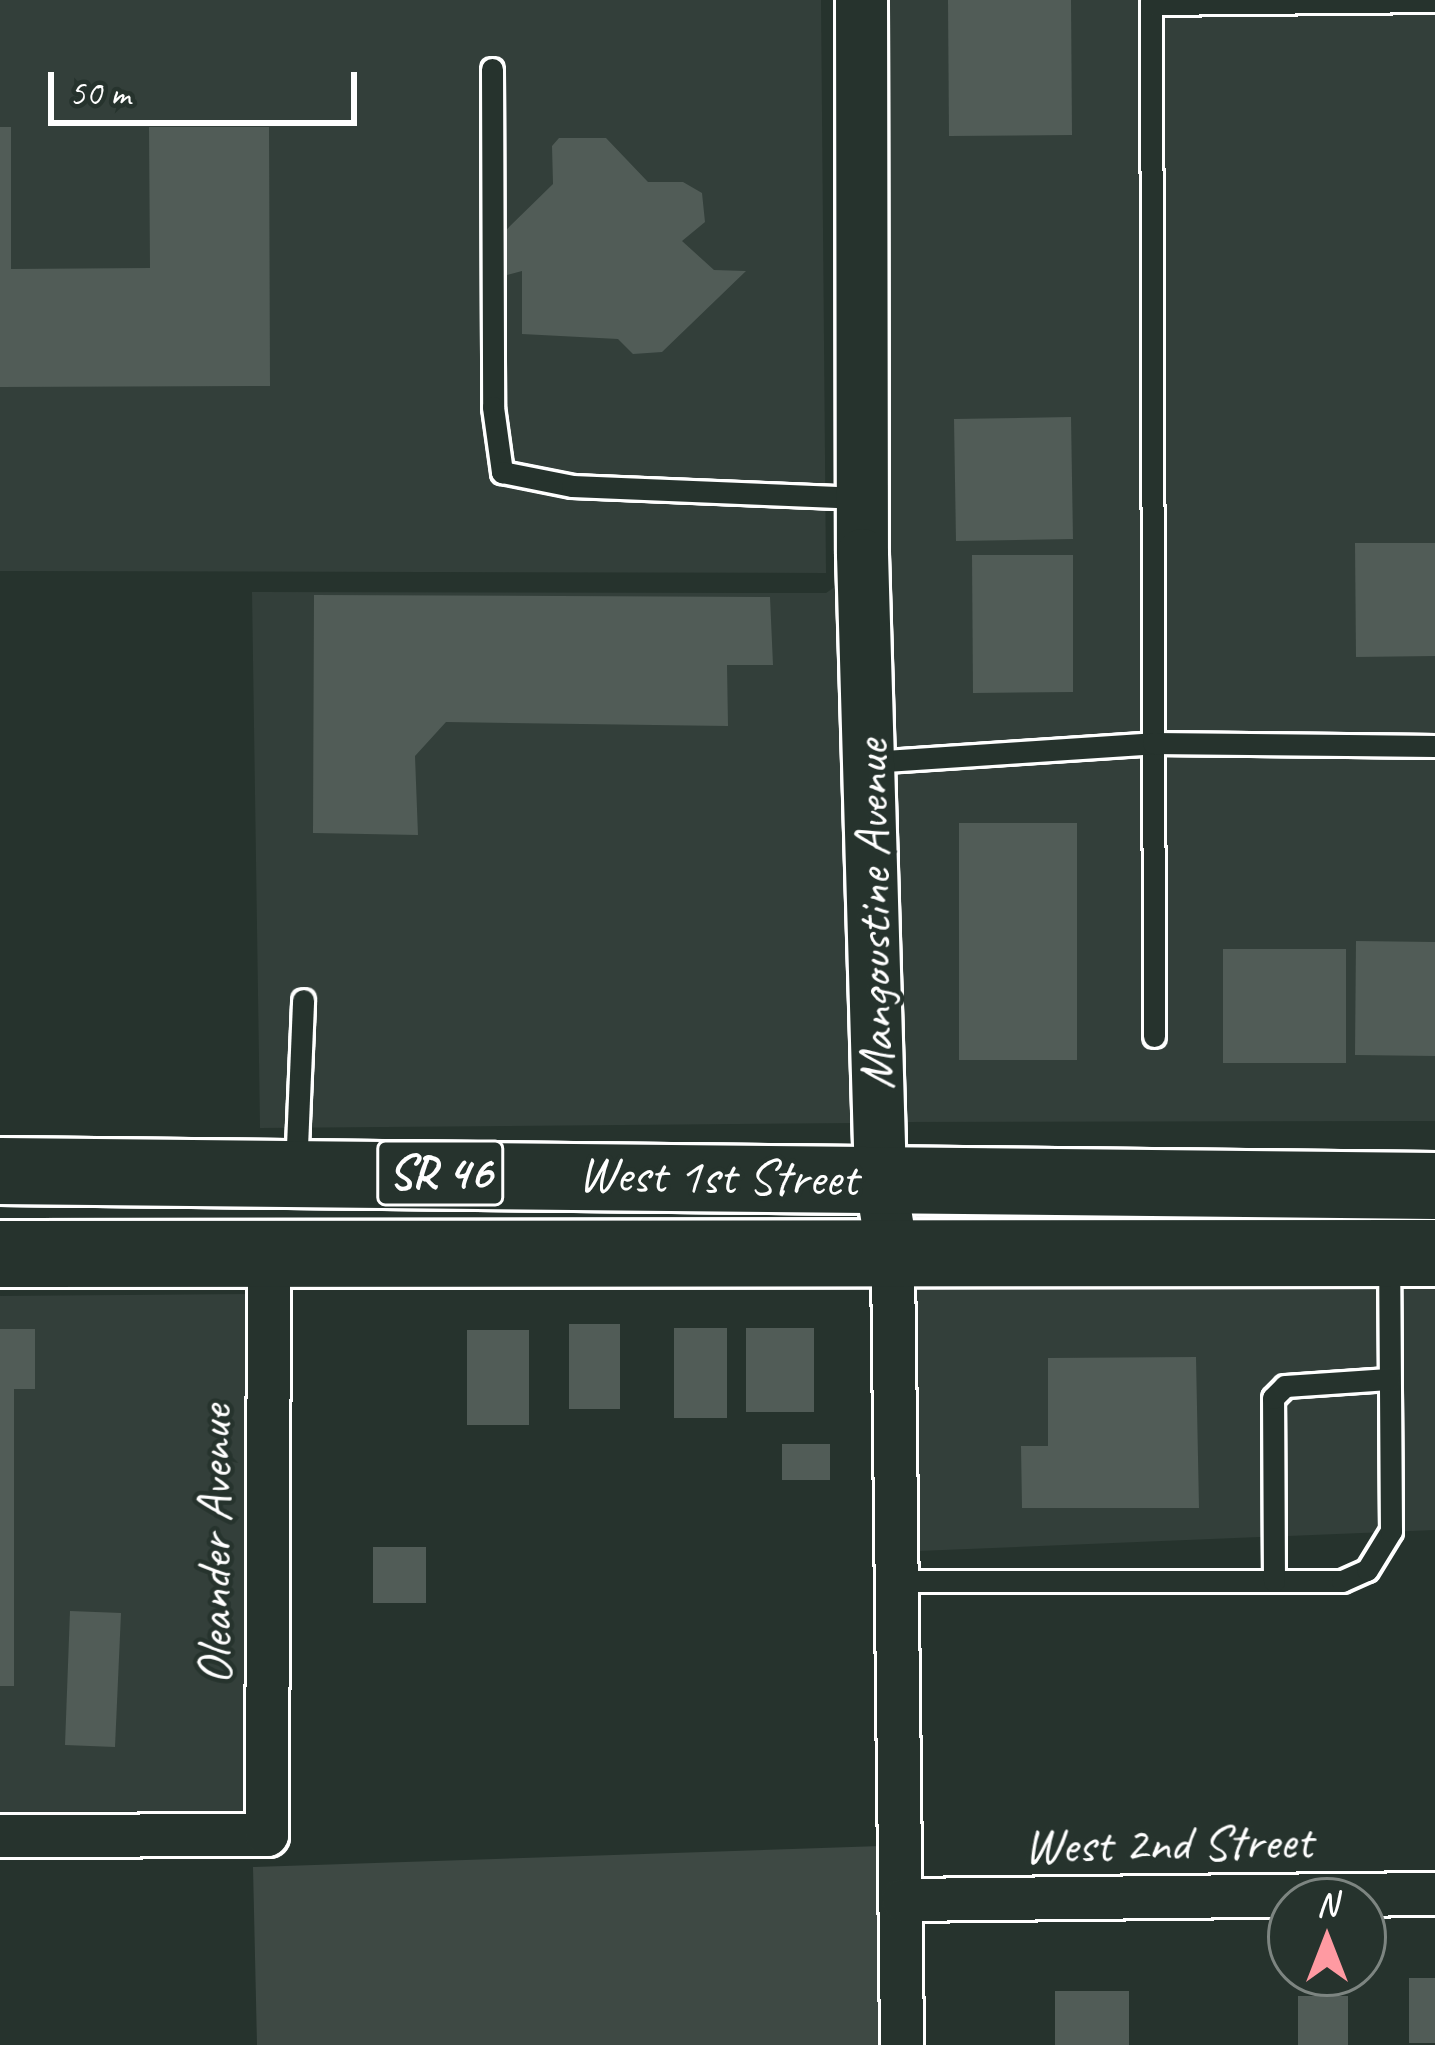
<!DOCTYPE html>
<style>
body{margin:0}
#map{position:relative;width:1435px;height:2045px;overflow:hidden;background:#26332d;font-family:Caveat,sans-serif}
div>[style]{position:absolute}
.built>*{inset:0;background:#333f3a}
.green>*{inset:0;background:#3e4944}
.building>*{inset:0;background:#515c57}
.roads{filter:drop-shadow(3px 0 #fff) drop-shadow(-3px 0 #fff) drop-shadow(0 3px #fff) drop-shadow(0 -3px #fff)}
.service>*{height:21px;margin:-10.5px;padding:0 10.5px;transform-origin:10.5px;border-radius:10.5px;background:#26332d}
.minor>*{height:42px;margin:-21px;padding:0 21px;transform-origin:21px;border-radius:21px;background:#26332d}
.tertiary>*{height:51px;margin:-25.5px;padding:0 25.5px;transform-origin:25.5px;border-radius:25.5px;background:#26332d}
.primary>*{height:66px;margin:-33px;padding:0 33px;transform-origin:33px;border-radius:33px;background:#26332d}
span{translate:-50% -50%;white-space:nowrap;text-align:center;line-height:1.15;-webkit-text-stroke:9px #26332d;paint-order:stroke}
.shield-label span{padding:3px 9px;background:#26332d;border:3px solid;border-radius:9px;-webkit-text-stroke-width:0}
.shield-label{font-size:48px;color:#fff;font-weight:700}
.street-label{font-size:51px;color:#fff}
.north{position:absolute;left:1267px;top:1877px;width:120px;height:120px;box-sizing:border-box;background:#26332d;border:3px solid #7d8581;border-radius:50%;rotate:0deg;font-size:33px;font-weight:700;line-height:48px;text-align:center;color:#fff}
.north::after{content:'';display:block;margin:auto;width:42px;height:54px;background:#ff9aa2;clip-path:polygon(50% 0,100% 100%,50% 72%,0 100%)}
.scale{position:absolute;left:48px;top:72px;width:309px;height:54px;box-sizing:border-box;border:6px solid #fff;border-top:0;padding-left:15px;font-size:36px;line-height:42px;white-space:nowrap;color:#fff;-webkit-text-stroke:9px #26332d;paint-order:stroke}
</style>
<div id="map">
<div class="built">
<i style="clip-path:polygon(0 0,821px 0,826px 573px,0 571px)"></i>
<i style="clip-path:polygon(882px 0,1435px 0,1435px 1121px,899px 1122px,883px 554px)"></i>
<i style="clip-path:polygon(842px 582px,857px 1123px,260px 1128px,252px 592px,826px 593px)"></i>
<i style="clip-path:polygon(1435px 1284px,1435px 1530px,918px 1551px,915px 1288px)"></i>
<i style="clip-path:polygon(248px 1294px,246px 1811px,0 1812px,0 1296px)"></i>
</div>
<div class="green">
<i style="clip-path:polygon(881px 1846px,880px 2045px,257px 2045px,253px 1867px)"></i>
</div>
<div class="building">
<i style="clip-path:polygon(948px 0,1071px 0,1072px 135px,949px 136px)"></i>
<i style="clip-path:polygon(0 127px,11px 127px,11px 269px,150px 268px,149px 127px,269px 127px,270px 386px,0 387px)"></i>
<i style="clip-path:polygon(559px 138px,606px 138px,648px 182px,683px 182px,702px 193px,705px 222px,682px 241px,714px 270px,746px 271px,662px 352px,633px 354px,618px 339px,522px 334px,522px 271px,503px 276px,502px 234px,553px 184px,552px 146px)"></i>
<i style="clip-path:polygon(1071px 417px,1073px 539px,956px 541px,954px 419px)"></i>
<i style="clip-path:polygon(1355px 543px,1435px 543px,1435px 656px,1356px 657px)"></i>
<i style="clip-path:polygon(972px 555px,1073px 555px,1073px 692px,973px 693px)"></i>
<i style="clip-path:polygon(314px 595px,770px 597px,773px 665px,727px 665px,728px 726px,446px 722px,415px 756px,418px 835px,313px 833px)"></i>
<i style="clip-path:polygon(959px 823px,1077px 823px,1077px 1060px,959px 1060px)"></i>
<i style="clip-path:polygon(1356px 941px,1435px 942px,1435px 1056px,1355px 1055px)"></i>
<i style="clip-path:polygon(1223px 949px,1346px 949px,1346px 1063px,1223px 1063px)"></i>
<i style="clip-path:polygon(569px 1324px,620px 1324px,620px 1409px,569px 1409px)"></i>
<i style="clip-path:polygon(674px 1328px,727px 1328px,727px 1418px,674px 1418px)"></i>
<i style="clip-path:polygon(746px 1328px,814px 1328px,814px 1412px,746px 1412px)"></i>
<i style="clip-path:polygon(0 1329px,35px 1329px,35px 1389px,14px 1389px,14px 1686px,0 1686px)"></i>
<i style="clip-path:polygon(467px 1330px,529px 1330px,529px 1425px,467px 1425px)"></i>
<i style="clip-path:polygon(1196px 1357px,1199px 1508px,1022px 1508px,1021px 1446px,1048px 1446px,1048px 1358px)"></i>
<i style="clip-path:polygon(782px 1444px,830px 1444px,830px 1480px,782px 1480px)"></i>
<i style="clip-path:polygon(373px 1547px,426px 1547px,426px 1603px,373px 1603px)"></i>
<i style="clip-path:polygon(70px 1611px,121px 1613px,115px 1747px,65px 1745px)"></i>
<i style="clip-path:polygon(1409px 1978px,1435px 1978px,1435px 2043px,1409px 2043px)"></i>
<i style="clip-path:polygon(1055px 1991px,1129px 1991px,1129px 2045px,1055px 2045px)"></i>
<i style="clip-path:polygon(1298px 1996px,1348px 1996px,1348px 2045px,1298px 2045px)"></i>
</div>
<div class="roads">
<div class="service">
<i style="left:1151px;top:0;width:1036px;rotate:89.83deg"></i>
<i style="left:1151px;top:4px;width:284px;rotate:-0.6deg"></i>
<i style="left:492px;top:69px;width:338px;rotate:89.8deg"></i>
<i style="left:493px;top:407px;width:66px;rotate:82.1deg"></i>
<i style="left:502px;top:472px;width:71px;rotate:11.3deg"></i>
<i style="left:572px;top:486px;width:289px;rotate:2.4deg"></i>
<i style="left:870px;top:762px;width:284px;rotate:-3.8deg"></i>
<i style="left:1153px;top:743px;width:282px;rotate:0.6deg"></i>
<i style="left:296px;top:1170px;width:170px;rotate:-87.6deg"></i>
<i style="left:898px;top:1581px;width:444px"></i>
<i style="left:1342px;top:1581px;width:27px;rotate:-24deg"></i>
<i style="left:1367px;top:1570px;width:46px;rotate:-58.4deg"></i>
<i style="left:1391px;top:1531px;width:268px;rotate:-90.4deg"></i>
<i style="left:1274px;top:1581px;width:183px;rotate:-90.3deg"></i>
<i style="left:1273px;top:1398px;width:17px;rotate:-45deg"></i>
<i style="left:1285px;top:1386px;width:104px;rotate:-3.9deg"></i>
</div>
<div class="minor">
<i style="left:893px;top:1259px;width:786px;rotate:89.34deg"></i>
<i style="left:0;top:1836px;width:267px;rotate:-0.2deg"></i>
<i style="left:267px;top:1835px;width:580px;rotate:-89.8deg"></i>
<i style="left:903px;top:1900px;width:532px;rotate:-0.65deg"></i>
</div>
<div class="tertiary">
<i style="left:861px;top:0;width:554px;rotate:89.9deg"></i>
<i style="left:862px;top:554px;width:625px;rotate:88.35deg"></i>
<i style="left:880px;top:1179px;width:81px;rotate:80.8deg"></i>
</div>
<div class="primary">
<i style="left:0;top:1171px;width:1435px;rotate:0.6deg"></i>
<i style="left:0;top:1254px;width:1435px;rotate:-0.04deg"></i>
</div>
</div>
<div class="shield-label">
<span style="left:440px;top:1173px">SR 46</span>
</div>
<div class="street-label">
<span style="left:873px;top:915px;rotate:-91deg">Mangoustine Avenue</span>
<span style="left:718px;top:1176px;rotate:1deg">West 1st Street</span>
<span style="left:214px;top:1545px;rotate:-90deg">Oleander Avenue</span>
<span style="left:1168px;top:1843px;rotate:-1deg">West 2nd Street</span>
</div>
<div class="north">N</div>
<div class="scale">50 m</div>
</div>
